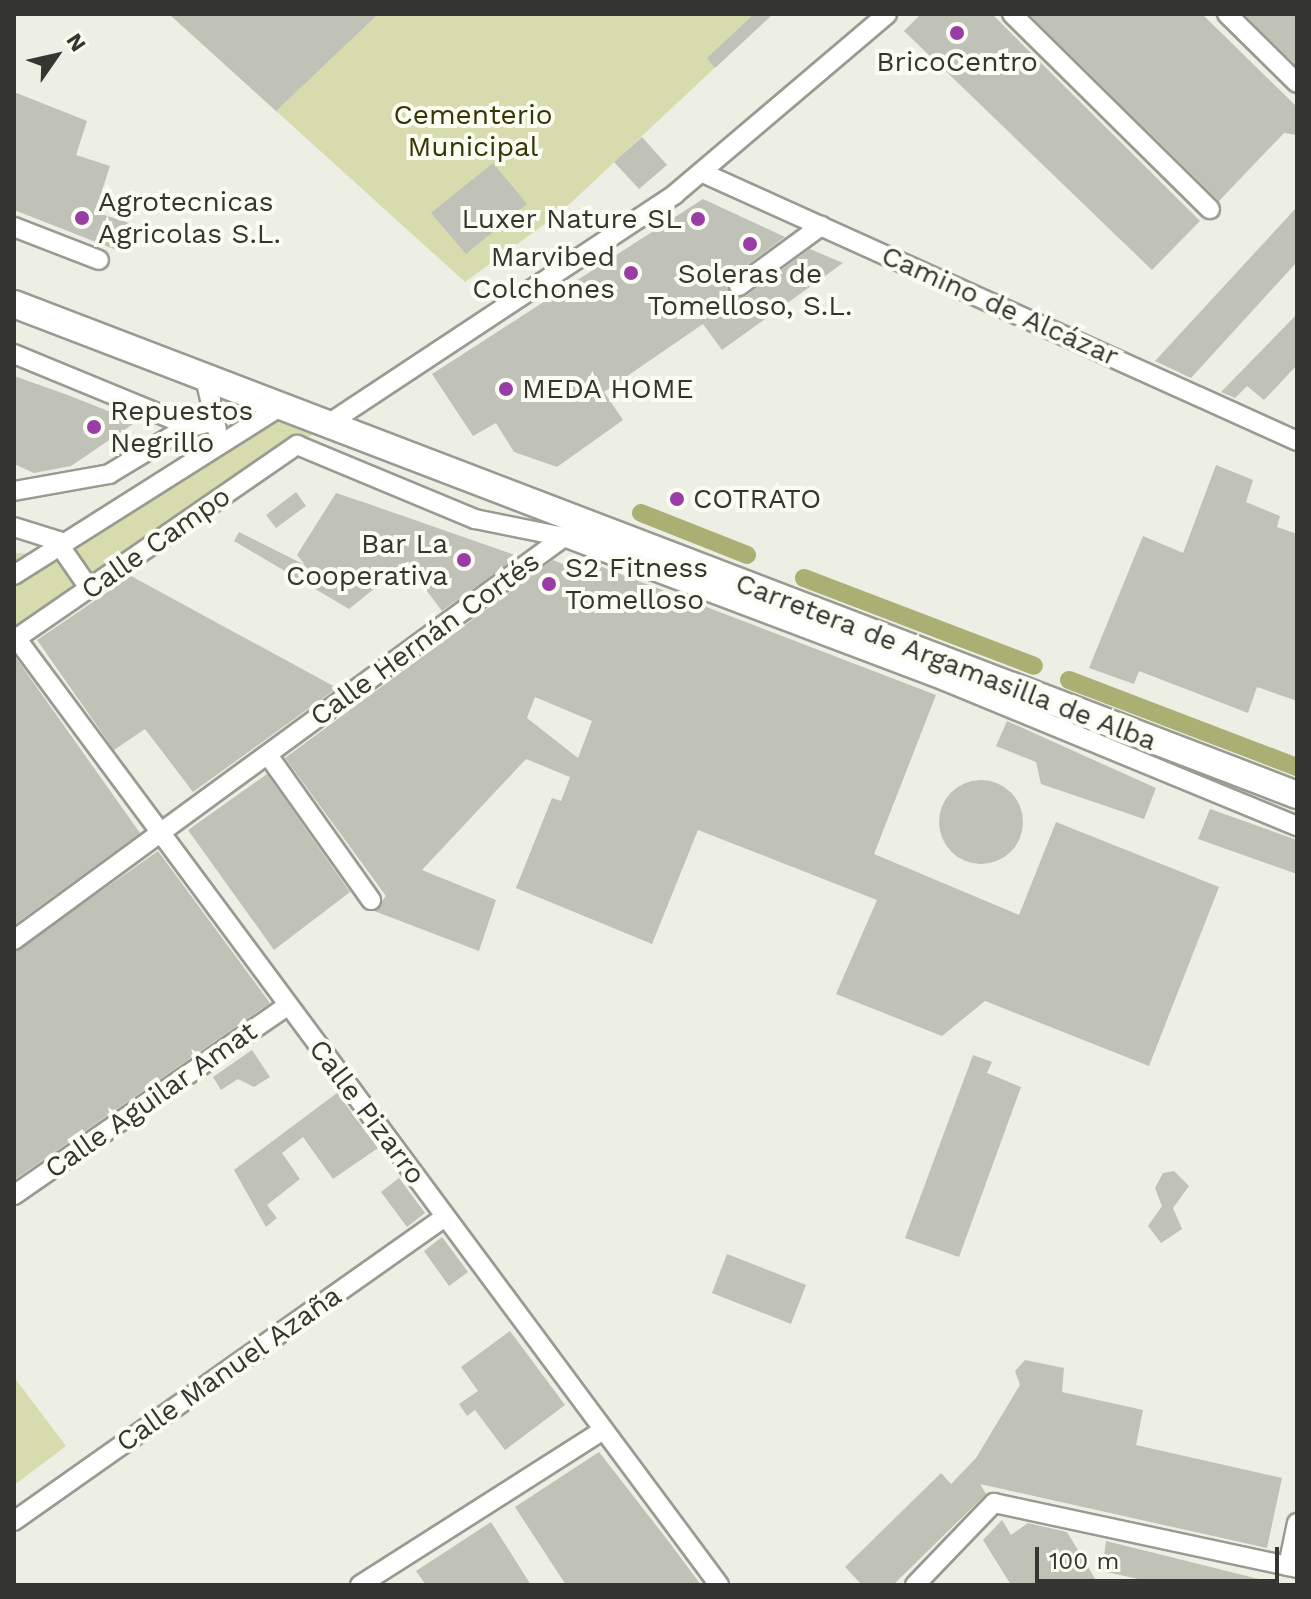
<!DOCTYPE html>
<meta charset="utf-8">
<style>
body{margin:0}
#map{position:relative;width:1311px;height:1599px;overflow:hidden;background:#edefe5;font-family:"Work Sans",sans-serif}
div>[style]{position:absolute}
.green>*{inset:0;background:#d7dcae}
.canal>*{height:18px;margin:-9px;padding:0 9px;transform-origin:9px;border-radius:9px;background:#aaaf73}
.building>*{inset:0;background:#c0c1b7}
.round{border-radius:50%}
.roads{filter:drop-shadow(2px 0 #999b91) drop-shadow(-2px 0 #999b91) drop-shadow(0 2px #999b91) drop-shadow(0 -2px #999b91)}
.minor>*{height:18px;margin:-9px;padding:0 9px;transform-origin:9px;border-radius:9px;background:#fff}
.highway>*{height:26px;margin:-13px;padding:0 13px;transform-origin:13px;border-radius:13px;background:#fff}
.dots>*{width:22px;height:22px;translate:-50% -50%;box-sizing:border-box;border:4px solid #fbfcf2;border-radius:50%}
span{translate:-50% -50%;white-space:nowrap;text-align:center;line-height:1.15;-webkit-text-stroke:8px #fbfcf2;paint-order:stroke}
.poi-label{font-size:28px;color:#353632}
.left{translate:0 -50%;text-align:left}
.right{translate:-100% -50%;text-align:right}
.park-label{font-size:28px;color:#343606}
.street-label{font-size:28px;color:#353632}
.frame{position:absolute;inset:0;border:16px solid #353632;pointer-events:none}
.north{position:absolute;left:16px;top:16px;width:80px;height:80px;-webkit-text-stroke:6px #fbfcf2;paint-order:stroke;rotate:56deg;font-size:22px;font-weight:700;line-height:32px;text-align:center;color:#353632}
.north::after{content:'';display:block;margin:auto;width:28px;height:36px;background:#353632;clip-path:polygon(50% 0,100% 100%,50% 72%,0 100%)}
.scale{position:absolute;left:1035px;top:1547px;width:244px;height:36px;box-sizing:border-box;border:4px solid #353632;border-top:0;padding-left:10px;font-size:24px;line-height:28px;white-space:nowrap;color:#353632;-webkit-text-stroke:6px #fbfcf2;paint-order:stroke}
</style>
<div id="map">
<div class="green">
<i style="clip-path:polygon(169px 14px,772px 14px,560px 213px,465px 282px)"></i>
<i style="clip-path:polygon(280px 407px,328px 424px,14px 640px,14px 553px,46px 554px)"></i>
<i style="clip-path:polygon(14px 1377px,66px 1446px,14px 1485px)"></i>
</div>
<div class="canal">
<i style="left:641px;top:513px;width:114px;rotate:21.6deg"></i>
<i style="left:804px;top:578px;width:246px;rotate:20.9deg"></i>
<i style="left:1069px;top:680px;width:244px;rotate:20.9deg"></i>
</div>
<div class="building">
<i style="clip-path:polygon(169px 14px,378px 14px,276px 111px)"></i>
<i style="clip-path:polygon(754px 14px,773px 14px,715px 68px,707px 58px)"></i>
<i style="clip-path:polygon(921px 14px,992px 14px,1200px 221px,1152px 270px,904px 31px)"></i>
<i style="clip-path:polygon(1029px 14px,1202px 14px,1297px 107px,1297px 135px,1284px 133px,1219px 201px)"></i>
<i style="clip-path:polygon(1244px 14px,1297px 14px,1297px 66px)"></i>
<i style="clip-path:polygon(14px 92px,87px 121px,76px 155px,110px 166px,95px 212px,129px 223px,119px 251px,14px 210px)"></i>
<i style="clip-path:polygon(642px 137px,667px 165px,639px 189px,614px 162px)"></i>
<i style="clip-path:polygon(493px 163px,527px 204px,466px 254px,431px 213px)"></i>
<i style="clip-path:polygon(703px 199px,785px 237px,731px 277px,733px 297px,746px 296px,810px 249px,843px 263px,722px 350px,703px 324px,604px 392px,623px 420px,557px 467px,514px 452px,496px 423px,473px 436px,432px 374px)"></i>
<i style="clip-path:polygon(1297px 207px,1297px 262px,1191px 378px,1155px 361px)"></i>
<i style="clip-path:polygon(1297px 314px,1297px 365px,1264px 400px,1247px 386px,1235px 398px,1221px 392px)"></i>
<i style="clip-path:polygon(14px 376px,65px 394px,136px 422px,71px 466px,34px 473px,14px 464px)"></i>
<i style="clip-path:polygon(1216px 465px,1253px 480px,1246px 502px,1280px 516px,1277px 527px,1297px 534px,1297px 701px,1257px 687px,1248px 713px,1139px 671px,1134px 684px,1089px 668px,1143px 536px,1183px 553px)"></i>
<i style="clip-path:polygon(296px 492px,306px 506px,276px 528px,266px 515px)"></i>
<i style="clip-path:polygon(336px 493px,363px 502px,518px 556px,442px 611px,406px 563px,349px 609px,234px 541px,239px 532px,305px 565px,297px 555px)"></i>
<i style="clip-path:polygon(evenodd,553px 560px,585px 573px,589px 562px,936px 695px,874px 854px,1019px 915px,1056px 822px,1219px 887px,1149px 1066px,985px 1001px,942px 1036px,836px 994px,877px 900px,698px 830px,652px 944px,516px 888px,552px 798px,561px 801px,570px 777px,526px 759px,422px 870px,496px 900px,479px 951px,374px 911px,386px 896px,285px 758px,553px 560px,535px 697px,592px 721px,578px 758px,527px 718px,535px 697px)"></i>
<i style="clip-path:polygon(131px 576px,337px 688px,193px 792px,145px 729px,114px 750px,37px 640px)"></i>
<i style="clip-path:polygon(14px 655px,140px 833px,14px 925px)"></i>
<i style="clip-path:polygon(1007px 721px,1156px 788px,1144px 819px,1041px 784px,1036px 762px,996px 746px)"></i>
<i style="clip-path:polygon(267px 774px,350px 892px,274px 950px,188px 830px)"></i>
<i class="round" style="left:939px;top:780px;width:84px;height:84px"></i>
<i style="clip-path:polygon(1210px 809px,1297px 840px,1297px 874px,1198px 839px)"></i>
<i style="clip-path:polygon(158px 851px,270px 1003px,14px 1180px,14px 952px)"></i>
<i style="clip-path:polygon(252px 1050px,270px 1077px,254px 1087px,238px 1079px,221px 1090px,213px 1077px)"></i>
<i style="clip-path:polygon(973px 1055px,992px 1062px,987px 1073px,1021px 1087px,959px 1257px,905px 1238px)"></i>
<i style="clip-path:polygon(337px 1093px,378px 1148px,333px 1179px,303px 1137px,282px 1153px,300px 1179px,267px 1205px,277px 1218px,266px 1227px,234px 1170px)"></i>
<i style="clip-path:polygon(1174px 1171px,1189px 1186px,1173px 1208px,1182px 1229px,1161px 1243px,1148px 1226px,1162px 1206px,1155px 1188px,1163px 1173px)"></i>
<i style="clip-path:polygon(399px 1178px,425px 1213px,407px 1227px,381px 1192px)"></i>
<i style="clip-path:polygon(442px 1237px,468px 1272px,449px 1286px,424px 1251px)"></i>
<i style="clip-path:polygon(727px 1254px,806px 1285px,791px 1324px,712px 1293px)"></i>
<i style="clip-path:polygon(510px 1331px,565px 1405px,505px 1450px,475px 1410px,467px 1416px,459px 1404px,478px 1391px,461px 1367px)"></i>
<i style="clip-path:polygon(1025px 1360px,1064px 1368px,1062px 1392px,1143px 1410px,1136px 1445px,1282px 1478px,1267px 1548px,980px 1484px,986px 1494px,893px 1585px,862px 1585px,845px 1567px,941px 1473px,951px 1484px,976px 1458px,1020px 1385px,1015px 1371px)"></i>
<i style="clip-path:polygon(599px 1452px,669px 1542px,701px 1585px,566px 1585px,515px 1507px)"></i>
<i style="clip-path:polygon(1002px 1520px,1011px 1535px,1028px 1523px,1067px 1532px,1099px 1585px,1011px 1585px,983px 1540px)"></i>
<i style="clip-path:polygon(491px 1522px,531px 1585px,426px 1585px,416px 1571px)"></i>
<i style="clip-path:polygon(1106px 1541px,1263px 1580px,1262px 1585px,1165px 1585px,1102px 1571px)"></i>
</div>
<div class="roads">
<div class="minor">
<i style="left:1012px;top:14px;width:278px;rotate:44.6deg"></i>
<i style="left:1227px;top:14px;width:98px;rotate:44.6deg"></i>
<i style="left:703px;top:173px;width:652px;rotate:24.28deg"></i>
<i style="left:14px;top:227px;width:91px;rotate:21.2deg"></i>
<i style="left:739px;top:286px;width:102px;rotate:-36.2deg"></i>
<i style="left:14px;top:354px;width:191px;rotate:22.4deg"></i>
<i style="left:191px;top:427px;width:25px;rotate:-14deg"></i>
<i style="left:205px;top:378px;width:53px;rotate:77deg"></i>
<i style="left:328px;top:424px;width:416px;rotate:-33.5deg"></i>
<i style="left:675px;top:194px;width:278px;rotate:-40.3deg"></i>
<i style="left:14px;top:491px;width:97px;rotate:-10.1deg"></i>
<i style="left:109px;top:474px;width:74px;rotate:-31.1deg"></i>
<i style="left:14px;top:527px;width:53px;rotate:17.4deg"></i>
<i style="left:60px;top:546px;width:51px;rotate:55.4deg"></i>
<i style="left:14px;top:575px;width:315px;rotate:-32.3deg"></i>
<i style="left:17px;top:639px;width:1178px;rotate:53.42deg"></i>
<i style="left:14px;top:640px;width:344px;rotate:-34.6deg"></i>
<i style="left:297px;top:445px;width:193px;rotate:22.6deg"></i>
<i style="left:475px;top:519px;width:91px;rotate:11.4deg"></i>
<i style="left:564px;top:537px;width:407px;rotate:20.7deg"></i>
<i style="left:945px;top:681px;width:381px;rotate:22.4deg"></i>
<i style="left:268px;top:755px;width:178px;rotate:54.6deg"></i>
<i style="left:14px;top:940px;width:687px;rotate:-36.24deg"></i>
<i style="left:14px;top:1195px;width:332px;rotate:-34.7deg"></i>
<i style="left:14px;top:1521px;width:527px;rotate:-35.2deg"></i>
<i style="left:1288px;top:1566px;width:44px;rotate:-78.2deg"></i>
<i style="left:360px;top:1585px;width:288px;rotate:-32.5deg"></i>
<i style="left:915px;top:1585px;width:114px;rotate:-46.1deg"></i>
<i style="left:994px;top:1503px;width:310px;rotate:12.1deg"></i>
</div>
<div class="highway">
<i style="left:14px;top:304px;width:1374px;rotate:20.94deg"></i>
</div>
</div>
<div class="dots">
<i style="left:957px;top:33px;background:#993ca6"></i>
<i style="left:82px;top:218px;background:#993ca6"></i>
<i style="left:698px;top:219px;background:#993ca6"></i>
<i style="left:750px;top:244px;background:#993ca6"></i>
<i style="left:631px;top:273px;background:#993ca6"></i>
<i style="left:506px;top:389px;background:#993ca6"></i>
<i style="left:94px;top:427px;background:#993ca6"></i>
<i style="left:677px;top:499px;background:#993ca6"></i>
<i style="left:464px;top:560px;background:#993ca6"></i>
<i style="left:549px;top:584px;background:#993ca6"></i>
</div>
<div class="poi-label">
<span style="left:957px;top:62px">BricoCentro</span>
<span class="left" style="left:98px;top:218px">Agrotecnicas<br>Agricolas S.L.</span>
<span class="right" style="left:682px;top:219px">Luxer Nature SL</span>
<span class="right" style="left:615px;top:273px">Marvibed<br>Colchones</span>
<span style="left:750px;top:290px">Soleras de<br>Tomelloso, S.L.</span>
<span class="left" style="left:522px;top:389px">MEDA HOME</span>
<span class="left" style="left:110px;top:427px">Repuestos<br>Negrillo</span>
<span class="left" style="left:693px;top:499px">COTRATO</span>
<span class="right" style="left:448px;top:560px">Bar La<br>Cooperativa</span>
<span class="left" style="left:565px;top:584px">S2 Fitness<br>Tomelloso</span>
</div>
<div class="park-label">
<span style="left:473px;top:131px">Cementerio<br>Municipal</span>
</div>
<div class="street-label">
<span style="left:1000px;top:306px;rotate:24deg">Camino de Alcázar</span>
<span style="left:156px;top:543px;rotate:-35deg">Calle Campo</span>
<span style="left:425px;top:639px;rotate:-36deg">Calle Hernán Cortés</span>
<span style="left:946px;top:662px;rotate:21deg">Carretera de Argamasilla de Alba</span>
<span style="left:151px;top:1100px;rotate:-35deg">Calle Aguilar Amat</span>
<span style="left:367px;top:1112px;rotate:53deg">Calle Pizarro</span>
<span style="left:229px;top:1369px;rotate:-35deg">Calle Manuel Azaña</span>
</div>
<div class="frame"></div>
<div class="north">N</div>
<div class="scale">100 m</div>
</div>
